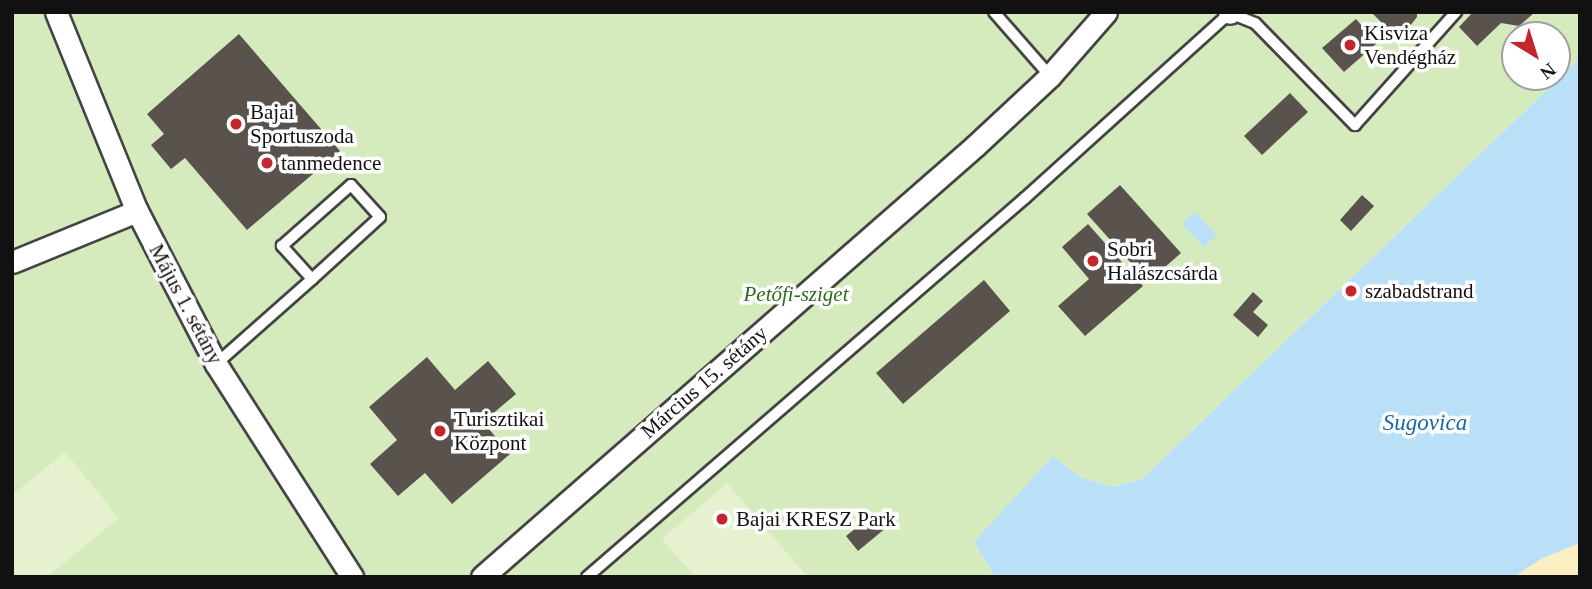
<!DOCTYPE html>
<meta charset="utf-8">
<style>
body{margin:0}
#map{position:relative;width:1592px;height:589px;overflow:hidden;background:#fffdf5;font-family:Georgia,serif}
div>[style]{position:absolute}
.green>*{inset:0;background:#d5ebbd}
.sand>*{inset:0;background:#fbeec1}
.pitch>*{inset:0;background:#e6f2cf}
.water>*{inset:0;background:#b9e0f7}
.building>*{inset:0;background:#5a524d}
.roads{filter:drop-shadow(2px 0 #444) drop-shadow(-2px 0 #444) drop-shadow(0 2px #444) drop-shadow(0 -2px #444)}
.service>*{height:10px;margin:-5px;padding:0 5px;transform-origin:5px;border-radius:5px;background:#fff}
.minor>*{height:21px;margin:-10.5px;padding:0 10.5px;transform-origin:10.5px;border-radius:10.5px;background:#fff}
.dots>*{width:19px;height:19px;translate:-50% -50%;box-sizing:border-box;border:4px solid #fff;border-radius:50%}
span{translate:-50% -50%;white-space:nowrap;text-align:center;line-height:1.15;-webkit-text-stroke:7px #fff;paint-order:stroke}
.poi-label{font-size:21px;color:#111}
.left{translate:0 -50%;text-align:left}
.park-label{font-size:21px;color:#2f6b1f;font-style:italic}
.street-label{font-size:21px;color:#111}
.water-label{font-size:23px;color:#1768a6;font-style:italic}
.frame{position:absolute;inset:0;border:14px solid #111;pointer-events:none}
.north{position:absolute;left:1501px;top:21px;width:70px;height:70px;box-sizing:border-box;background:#fff;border:2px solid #a0a0a0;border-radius:50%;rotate:142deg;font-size:19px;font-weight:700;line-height:28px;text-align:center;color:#111}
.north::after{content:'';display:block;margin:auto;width:24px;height:32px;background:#c4262e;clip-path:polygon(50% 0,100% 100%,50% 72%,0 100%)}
</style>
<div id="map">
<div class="green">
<i style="clip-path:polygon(evenodd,12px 12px,1580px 12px,1580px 58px,1142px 479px,1113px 487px,1080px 477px,1054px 457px,974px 542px,995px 577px,12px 577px,12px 12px,1515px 35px,1557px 35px,1557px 77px,1515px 77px,1515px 35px)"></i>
</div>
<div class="sand">
<i style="clip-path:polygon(1580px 543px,1580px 577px,1513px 577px,1543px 558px)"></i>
</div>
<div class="pitch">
<i style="clip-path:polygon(65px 452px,119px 518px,47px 577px,12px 577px,12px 495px)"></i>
<i style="clip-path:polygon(727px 483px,740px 498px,808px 577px,695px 577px,662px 539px)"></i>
</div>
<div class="water">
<i style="clip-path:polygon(1580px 58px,1580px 543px,1543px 558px,1513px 577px,995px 577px,974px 542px,1053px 456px,1080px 477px,1113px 487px,1142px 479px)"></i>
<i style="clip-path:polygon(1195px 212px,1217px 235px,1204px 247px,1182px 224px)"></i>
</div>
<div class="building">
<i style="clip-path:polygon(1371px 12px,1417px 12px,1417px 17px,1410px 26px,1396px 26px,1390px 31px)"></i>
<i style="clip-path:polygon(1473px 12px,1535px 12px,1519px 26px,1501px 23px,1477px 46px,1459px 27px)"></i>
<i style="clip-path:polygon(1356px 19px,1377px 43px,1344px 72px,1322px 48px)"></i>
<i style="clip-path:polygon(239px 34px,340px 151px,247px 230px,185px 158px,171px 169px,151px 145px,164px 134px,147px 114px)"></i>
<i style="clip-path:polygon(1290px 93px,1308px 112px,1262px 155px,1244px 136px)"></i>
<i style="clip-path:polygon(1120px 185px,1181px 253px,1148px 282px,1087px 214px)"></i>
<i style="clip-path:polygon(1362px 195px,1374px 206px,1351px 231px,1340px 220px)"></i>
<i style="clip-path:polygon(1088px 224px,1143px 286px,1085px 336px,1058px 306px,1089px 279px,1062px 247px)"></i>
<i style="clip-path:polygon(984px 280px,1010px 311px,903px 404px,876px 373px)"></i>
<i style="clip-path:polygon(1253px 292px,1263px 301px,1253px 312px,1268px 325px,1258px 337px,1233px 315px)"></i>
<i style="clip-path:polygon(427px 357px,455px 390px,488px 361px,516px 394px,483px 422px,510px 454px,452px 504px,425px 473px,398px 496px,370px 464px,397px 440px,369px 407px)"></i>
<i style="clip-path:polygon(875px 513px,887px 527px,858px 551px,846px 536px)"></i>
</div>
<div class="roads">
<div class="service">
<i style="left:994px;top:12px;width:85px;rotate:48.8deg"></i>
<i style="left:1230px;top:13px;width:27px;rotate:22deg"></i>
<i style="left:1255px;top:23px;width:143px;rotate:45.6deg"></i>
<i style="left:1355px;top:125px;width:152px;rotate:-48.2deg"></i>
<i style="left:216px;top:364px;width:128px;rotate:-41.5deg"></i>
<i style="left:312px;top:279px;width:45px;rotate:-132.3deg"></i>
<i style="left:282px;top:246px;width:92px;rotate:-41.5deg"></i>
<i style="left:351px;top:185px;width:43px;rotate:47.8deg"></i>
<i style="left:380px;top:217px;width:92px;rotate:137.6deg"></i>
<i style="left:587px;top:577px;width:579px;rotate:-40.87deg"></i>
<i style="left:1025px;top:198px;width:278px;rotate:-42.1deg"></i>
</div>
<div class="minor">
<i style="left:56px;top:12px;width:215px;rotate:67.9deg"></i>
<i style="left:137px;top:211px;width:172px;rotate:62.7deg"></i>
<i style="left:216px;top:364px;width:253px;rotate:57.4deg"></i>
<i style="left:1229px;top:12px;width:1px;rotate:45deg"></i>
<i style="left:12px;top:262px;width:135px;rotate:-22.2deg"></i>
<i style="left:482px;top:577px;width:655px;rotate:-41.16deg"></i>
<i style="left:975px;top:146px;width:103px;rotate:-43deg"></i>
<i style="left:1050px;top:76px;width:85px;rotate:-48.8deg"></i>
</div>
</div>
<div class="dots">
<i style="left:1350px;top:45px;background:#c4262e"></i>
<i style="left:236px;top:124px;background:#c4262e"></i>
<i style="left:267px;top:163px;background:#c4262e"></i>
<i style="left:1093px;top:261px;background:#c4262e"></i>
<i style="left:1351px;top:291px;background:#c4262e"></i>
<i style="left:440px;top:431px;background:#c4262e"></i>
<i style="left:722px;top:519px;background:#c4262e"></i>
</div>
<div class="poi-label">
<span class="left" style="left:1364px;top:45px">Kisviza<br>Vendégház</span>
<span class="left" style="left:250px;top:124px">Bajai<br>Sportuszoda</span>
<span class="left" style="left:281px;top:163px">tanmedence</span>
<span class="left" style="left:1107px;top:261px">Sobri<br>Halászcsárda</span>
<span class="left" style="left:1365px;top:291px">szabadstrand</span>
<span class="left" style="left:454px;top:431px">Turisztikai<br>Központ</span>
<span class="left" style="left:736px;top:519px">Bajai KRESZ Park</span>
</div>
<div class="park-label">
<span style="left:796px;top:294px">Petőfi-sziget</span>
</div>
<div class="street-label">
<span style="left:186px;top:304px;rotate:62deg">Május 1. sétány</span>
<span style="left:704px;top:382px;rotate:-41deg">Március 15. sétány</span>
</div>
<div class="water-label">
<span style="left:1425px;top:423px">Sugovica</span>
</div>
<div class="frame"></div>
<div class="north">N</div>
</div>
